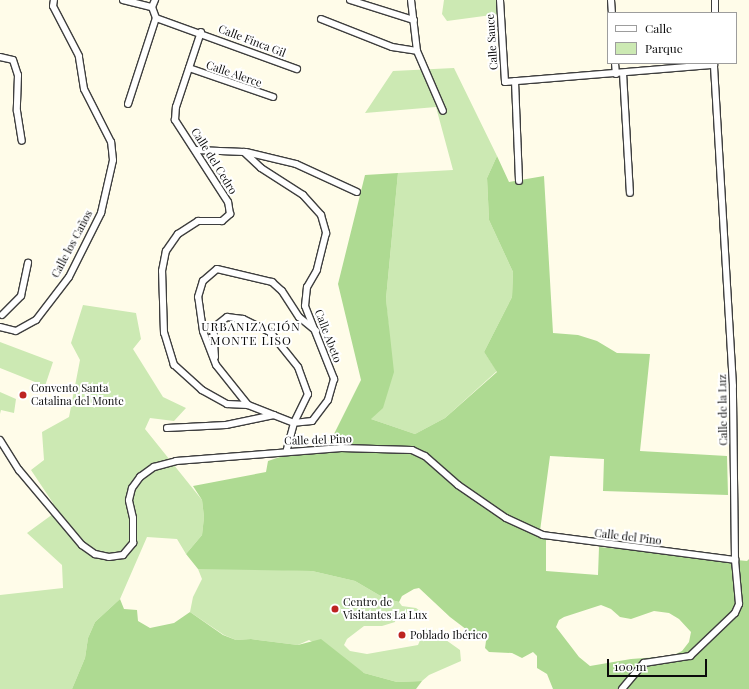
<!DOCTYPE html>
<meta charset="utf-8">
<style>
body{margin:0}
#map{position:relative;width:749px;height:689px;overflow:hidden;background:#fffce9;font-family:"Playfair Display",serif}
div>[style]{position:absolute}
.green>*{inset:0;background:#cce9b3}
.forest>*{inset:0;background:#aeda92}
.roads{filter:drop-shadow(1px 0 #3e3e3e) drop-shadow(-1px 0 #3e3e3e) drop-shadow(0 1px #3e3e3e) drop-shadow(0 -1px #3e3e3e)}
.street>*{height:6px;margin:-3px;padding:0 3px;transform-origin:3px;border-radius:3px;background:#fff}
.dots>*{width:11px;height:11px;translate:-50% -50%;box-sizing:border-box;border:2px solid #fff;border-radius:50%}
span{translate:-50% -50%;white-space:nowrap;text-align:center;line-height:1.15;-webkit-text-stroke:4px #fff;paint-order:stroke}
.street-label{font-size:11px;color:#0b0b0b}
.poi-label{font-size:11px;color:#0b0b0b}
.left{translate:0 -50%;text-align:left}
.neighbourhood-label{font-size:12px;color:#0b0b0b;letter-spacing:1px}
.legend{position:absolute;left:607px;top:12px;width:130px;height:52px;box-sizing:border-box;background:#fff;border:1px solid #9d9d9d;margin:0;padding:5px 7px;list-style:none;font-size:12px;color:#0b0b0b}
.legend li{display:flex;align-items:center;gap:8px;height:20px}
.legend b{width:20px;border:1px solid #9d9d9d}
.scale{position:absolute;left:607px;top:659px;width:100px;height:18px;box-sizing:border-box;border:2px solid #0b0b0b;border-top:0;padding-left:5px;font-size:12px;line-height:14px;white-space:nowrap;color:#0b0b0b;-webkit-text-stroke:3px #fff;paint-order:stroke}
</style>
<div id="map">
<div class="green">
<i style="clip-path:polygon(444px 0,498px 0,499px 14px,447px 21px,442px 14px)"></i>
<i style="clip-path:polygon(454px 68px,497px 156px,487px 178px,489px 220px,513px 272px,512px 297px,484px 352px,497px 371px,445px 418px,415px 434px,371px 419px,389px 332px,386px 299px,398px 173px,453px 170px,436px 107px,365px 113px,393px 71px)"></i>
<i style="clip-path:polygon(83px 305px,136px 313px,141px 339px,133px 349px,163px 397px,186px 408px,174px 421px,150px 418px,145px 429px,202px 500px,204px 517px,202px 535px,186px 554px,177px 539px,147px 537px,120px 599px,95px 622px,88px 638px,85px 658px,72px 689px,0 689px,0 595px,63px 588px,62px 565px,27px 533px,53px 514px,53px 503px,31px 470px,44px 460px,42px 432px,69px 417px,80px 360px,71px 343px)"></i>
<i style="clip-path:polygon(0 342px,53px 362px,45px 386px,0 368px)"></i>
<i style="clip-path:polygon(0 392px,16px 399px,14px 413px,1px 410px,0 414px)"></i>
<i style="clip-path:polygon(230px 568px,312px 571px,355px 581px,384px 598px,399px 602px,402px 606px,416px 608px,423px 613px,417px 617px,403px 612px,396px 617px,395px 622px,382px 626px,364px 626px,347px 639px,344px 645px,350px 651px,367px 654px,418px 645px,425px 629px,429px 628px,460px 650px,461px 661px,429px 675px,422px 681px,397px 682px,364px 673px,309px 640px,298px 645px,251px 639px,236px 640px,224px 635px,190px 612px,193px 597px,202px 579px,198px 569px)"></i>
</div>
<div class="forest">
<i style="clip-path:polygon(evenodd,497px 156px,509px 182px,544px 176px,553px 333px,578px 335px,597px 341px,617px 353px,650px 354px,640px 451px,727px 456px,728px 495px,603px 491px,604px 459px,550px 456px,540px 531px,546px 539px,546px 571px,598px 575px,599px 547px,747px 561px,749px 559px,749px 689px,553px 689px,547px 674px,537px 668px,537px 656px,533px 652px,522px 658px,512px 653px,489px 652px,485px 648px,486px 641px,480px 634px,471px 633px,450px 617px,419px 588px,414px 589px,402px 596px,399px 602px,384px 598px,355px 581px,312px 571px,198px 569px,186px 554px,202px 535px,204px 517px,202px 500px,193px 486px,266px 472px,268px 461px,331px 440px,361px 380px,338px 284px,365px 175px,398px 173px,386px 299px,394px 372px,383px 408px,371px 419px,415px 434px,445px 418px,497px 372px,484px 352px,512px 297px,513px 272px,489px 220px,487px 178px,497px 156px,601px 605px,611px 609px,620px 617px,631px 619px,654px 611px,669px 613px,679px 619px,691px 632px,689px 642px,682px 651px,672px 656px,631px 659px,590px 666px,579px 657px,556px 627px,559px 620px,564px 617px,601px 605px)"></i>
<i style="clip-path:polygon(120px 599px,124px 609px,137px 610px,138px 621px,150px 628px,174px 623px,190px 612px,223px 635px,236px 640px,251px 639px,298px 645px,321px 639px,364px 673px,397px 682px,422px 681px,416px 689px,72px 689px,85px 658px,88px 638px,95px 622px)"></i>
</div>
<div class="roads">
<div class="street">
<i style="left:123px;top:0;width:30px;rotate:14deg"></i>
<i style="left:350px;top:0;width:67px;rotate:17.4deg"></i>
<i style="left:411px;top:0;width:51px;rotate:83.3deg"></i>
<i style="left:417px;top:51px;width:65px;rotate:66.6deg"></i>
<i style="left:500px;top:0;width:82px;rotate:86.5deg"></i>
<i style="left:505px;top:82px;width:210px;rotate:-4.7deg"></i>
<i style="left:611px;top:0;width:13px;rotate:86deg"></i>
<i style="left:715px;top:13px;width:13px;rotate:-90deg"></i>
<i style="left:156px;top:18px;width:150px;rotate:19.9deg"></i>
<i style="left:321px;top:19px;width:76px;rotate:21.5deg"></i>
<i style="left:392px;top:47px;width:25px;rotate:9deg"></i>
<i style="left:0;top:57px;width:13px;rotate:13deg"></i>
<i style="left:13px;top:60px;width:16px;rotate:72deg"></i>
<i style="left:18px;top:75px;width:36px;rotate:92deg"></i>
<i style="left:17px;top:111px;width:30px;rotate:81deg"></i>
<i style="left:615px;top:63px;width:11px;rotate:85deg"></i>
<i style="left:189px;top:68px;width:89px;rotate:19deg"></i>
<i style="left:623px;top:73px;width:120px;rotate:86.7deg"></i>
<i style="left:515px;top:81px;width:100px;rotate:87.7deg"></i>
<i style="left:128px;top:104px;width:90px;rotate:-72deg"></i>
<i style="left:156px;top:18px;width:12px;rotate:-110deg"></i>
<i style="left:152px;top:7px;width:8px;rotate:-67deg"></i>
<i style="left:196px;top:150px;width:48px;rotate:2.4deg"></i>
<i style="left:244px;top:152px;width:23px;rotate:43deg"></i>
<i style="left:261px;top:168px;width:50px;rotate:32.7deg"></i>
<i style="left:303px;top:195px;width:27px;rotate:48deg"></i>
<i style="left:321px;top:215px;width:19px;rotate:74deg"></i>
<i style="left:326px;top:233px;width:38px;rotate:104deg"></i>
<i style="left:317px;top:270px;width:20px;rotate:120deg"></i>
<i style="left:307px;top:287px;width:19px;rotate:96deg"></i>
<i style="left:305px;top:306px;width:79px;rotate:68.3deg"></i>
<i style="left:334px;top:379px;width:22px;rotate:106deg"></i>
<i style="left:328px;top:400px;width:26px;rotate:127deg"></i>
<i style="left:312px;top:421px;width:18px;rotate:174deg"></i>
<i style="left:294px;top:423px;width:49px;rotate:-158.6deg"></i>
<i style="left:248px;top:405px;width:21px;rotate:-177deg"></i>
<i style="left:227px;top:404px;width:29px;rotate:-151deg"></i>
<i style="left:202px;top:390px;width:38px;rotate:-138deg"></i>
<i style="left:174px;top:365px;width:34px;rotate:-107deg"></i>
<i style="left:164px;top:333px;width:62px;rotate:-91.8deg"></i>
<i style="left:162px;top:271px;width:20px;rotate:-79deg"></i>
<i style="left:166px;top:251px;width:21px;rotate:-55deg"></i>
<i style="left:178px;top:234px;width:24px;rotate:-33deg"></i>
<i style="left:198px;top:221px;width:24px"></i>
<i style="left:222px;top:221px;width:11px;rotate:-41deg"></i>
<i style="left:230px;top:214px;width:12px;rotate:-99deg"></i>
<i style="left:228px;top:202px;width:98px;rotate:-122.9deg"></i>
<i style="left:175px;top:120px;width:13px;rotate:-86deg"></i>
<i style="left:176px;top:107px;width:79px;rotate:-71.6deg"></i>
<i style="left:246px;top:152px;width:51px;rotate:13.5deg"></i>
<i style="left:296px;top:164px;width:67px;rotate:24.7deg"></i>
<i style="left:2px;top:315px;width:27px;rotate:-45deg"></i>
<i style="left:21px;top:296px;width:34px;rotate:-78deg"></i>
<i style="left:0;top:327px;width:16px;rotate:14deg"></i>
<i style="left:16px;top:331px;width:23px;rotate:-29deg"></i>
<i style="left:36px;top:320px;width:54px;rotate:-52.5deg"></i>
<i style="left:69px;top:277px;width:72px;rotate:-63.4deg"></i>
<i style="left:101px;top:213px;width:54px;rotate:-77.2deg"></i>
<i style="left:113px;top:160px;width:18px;rotate:-96deg"></i>
<i style="left:111px;top:142px;width:59px;rotate:-117deg"></i>
<i style="left:84px;top:89px;width:33px;rotate:-99deg"></i>
<i style="left:79px;top:56px;width:56px;rotate:-117.5deg"></i>
<i style="left:53px;top:6px;width:6px;rotate:-81deg"></i>
<i style="left:215px;top:357px;width:29px;rotate:-94deg"></i>
<i style="left:213px;top:328px;width:18px;rotate:-38deg"></i>
<i style="left:227px;top:317px;width:16px;rotate:7deg"></i>
<i style="left:243px;top:319px;width:30px;rotate:26deg"></i>
<i style="left:270px;top:332px;width:45px;rotate:51.3deg"></i>
<i style="left:298px;top:367px;width:29px;rotate:70deg"></i>
<i style="left:308px;top:394px;width:32px;rotate:116deg"></i>
<i style="left:294px;top:423px;width:28px;rotate:105deg"></i>
<i style="left:248px;top:405px;width:51px;rotate:-128.7deg"></i>
<i style="left:216px;top:365px;width:36px;rotate:-111deg"></i>
<i style="left:203px;top:331px;width:34px;rotate:-98deg"></i>
<i style="left:198px;top:297px;width:17px;rotate:-73deg"></i>
<i style="left:203px;top:281px;width:18px;rotate:-41deg"></i>
<i style="left:217px;top:269px;width:57px;rotate:13.3deg"></i>
<i style="left:272px;top:282px;width:13px;rotate:42deg"></i>
<i style="left:282px;top:291px;width:31px;rotate:57deg"></i>
<i style="left:299px;top:317px;width:22px;rotate:39deg"></i>
<i style="left:167px;top:428px;width:59px;rotate:-2.9deg"></i>
<i style="left:226px;top:425px;width:49px;rotate:-11.8deg"></i>
<i style="left:0;top:440px;width:36px;rotate:58deg"></i>
<i style="left:19px;top:470px;width:98px;rotate:50deg"></i>
<i style="left:82px;top:545px;width:16px;rotate:35deg"></i>
<i style="left:95px;top:554px;width:14px;rotate:12deg"></i>
<i style="left:109px;top:557px;width:14px;rotate:-8deg"></i>
<i style="left:123px;top:555px;width:16px;rotate:-50deg"></i>
<i style="left:133px;top:543px;width:25px;rotate:-90deg"></i>
<i style="left:133px;top:518px;width:18px;rotate:-103deg"></i>
<i style="left:129px;top:500px;width:12px;rotate:-76deg"></i>
<i style="left:132px;top:488px;width:14px;rotate:-54deg"></i>
<i style="left:140px;top:477px;width:17px;rotate:-36deg"></i>
<i style="left:154px;top:467px;width:23px;rotate:-15deg"></i>
<i style="left:176px;top:461px;width:166px;rotate:-4.5deg"></i>
<i style="left:341px;top:448px;width:71px;rotate:1.6deg"></i>
<i style="left:412px;top:450px;width:14px;rotate:25deg"></i>
<i style="left:425px;top:456px;width:44px;rotate:41.3deg"></i>
<i style="left:458px;top:485px;width:58px;rotate:34.5deg"></i>
<i style="left:506px;top:518px;width:41px;rotate:24.7deg"></i>
<i style="left:543px;top:535px;width:194px;rotate:7.4deg"></i>
<i style="left:622px;top:689px;width:34px;rotate:-50deg"></i>
<i style="left:644px;top:663px;width:47px;rotate:-8.7deg"></i>
<i style="left:690px;top:656px;width:62px;rotate:-43.7deg"></i>
<i style="left:735px;top:613px;width:10px;rotate:-66deg"></i>
<i style="left:739px;top:604px;width:44px;rotate:-95.2deg"></i>
<i style="left:735px;top:560px;width:174px;rotate:-90.7deg"></i>
<i style="left:733px;top:386px;width:324px;rotate:-93.4deg"></i>
</div>
</div>
<div class="dots">
<i style="left:23px;top:395px;background:#bd2321"></i>
<i style="left:335px;top:609px;background:#bd2321"></i>
<i style="left:402px;top:635px;background:#bd2321"></i>
</div>
<div class="street-label">
<span style="left:252px;top:41px;rotate:21deg">Calle Finca Gil</span>
<span style="left:492px;top:42px;rotate:-94deg">Calle Sauce</span>
<span style="left:234px;top:74px;rotate:19deg">Calle Alerce</span>
<span style="left:214px;top:161px;rotate:58deg">Calle del Cedro</span>
<span style="left:72px;top:244px;rotate:-62deg">Calle los Caños</span>
<span style="left:328px;top:336px;rotate:69deg">Calle Abeto</span>
<span style="left:723px;top:410px;rotate:-91deg">Calle de la Luz</span>
<span style="left:318px;top:440px;rotate:-2deg">Calle del Pino</span>
<span style="left:628px;top:537px;rotate:7deg">Calle del Pino</span>
</div>
<div class="poi-label">
<span class="left" style="left:31px;top:395px">Convento Santa<br>Catalina del Monte</span>
<span class="left" style="left:343px;top:609px">Centro de<br>Visitantes La Lux</span>
<span class="left" style="left:410px;top:635px">Poblado Ibérico</span>
</div>
<div class="neighbourhood-label">
<span style="left:251px;top:334px">URBANIZACIÓN<br>MONTE LISO</span>
</div>
<ul class="legend">
<li><b style="height:5px;background:#fff"></b>Calle</li>
<li><b style="height:11px;background:#cce9b3"></b>Parque</li>
</ul>
<div class="scale">100 m</div>
</div>
